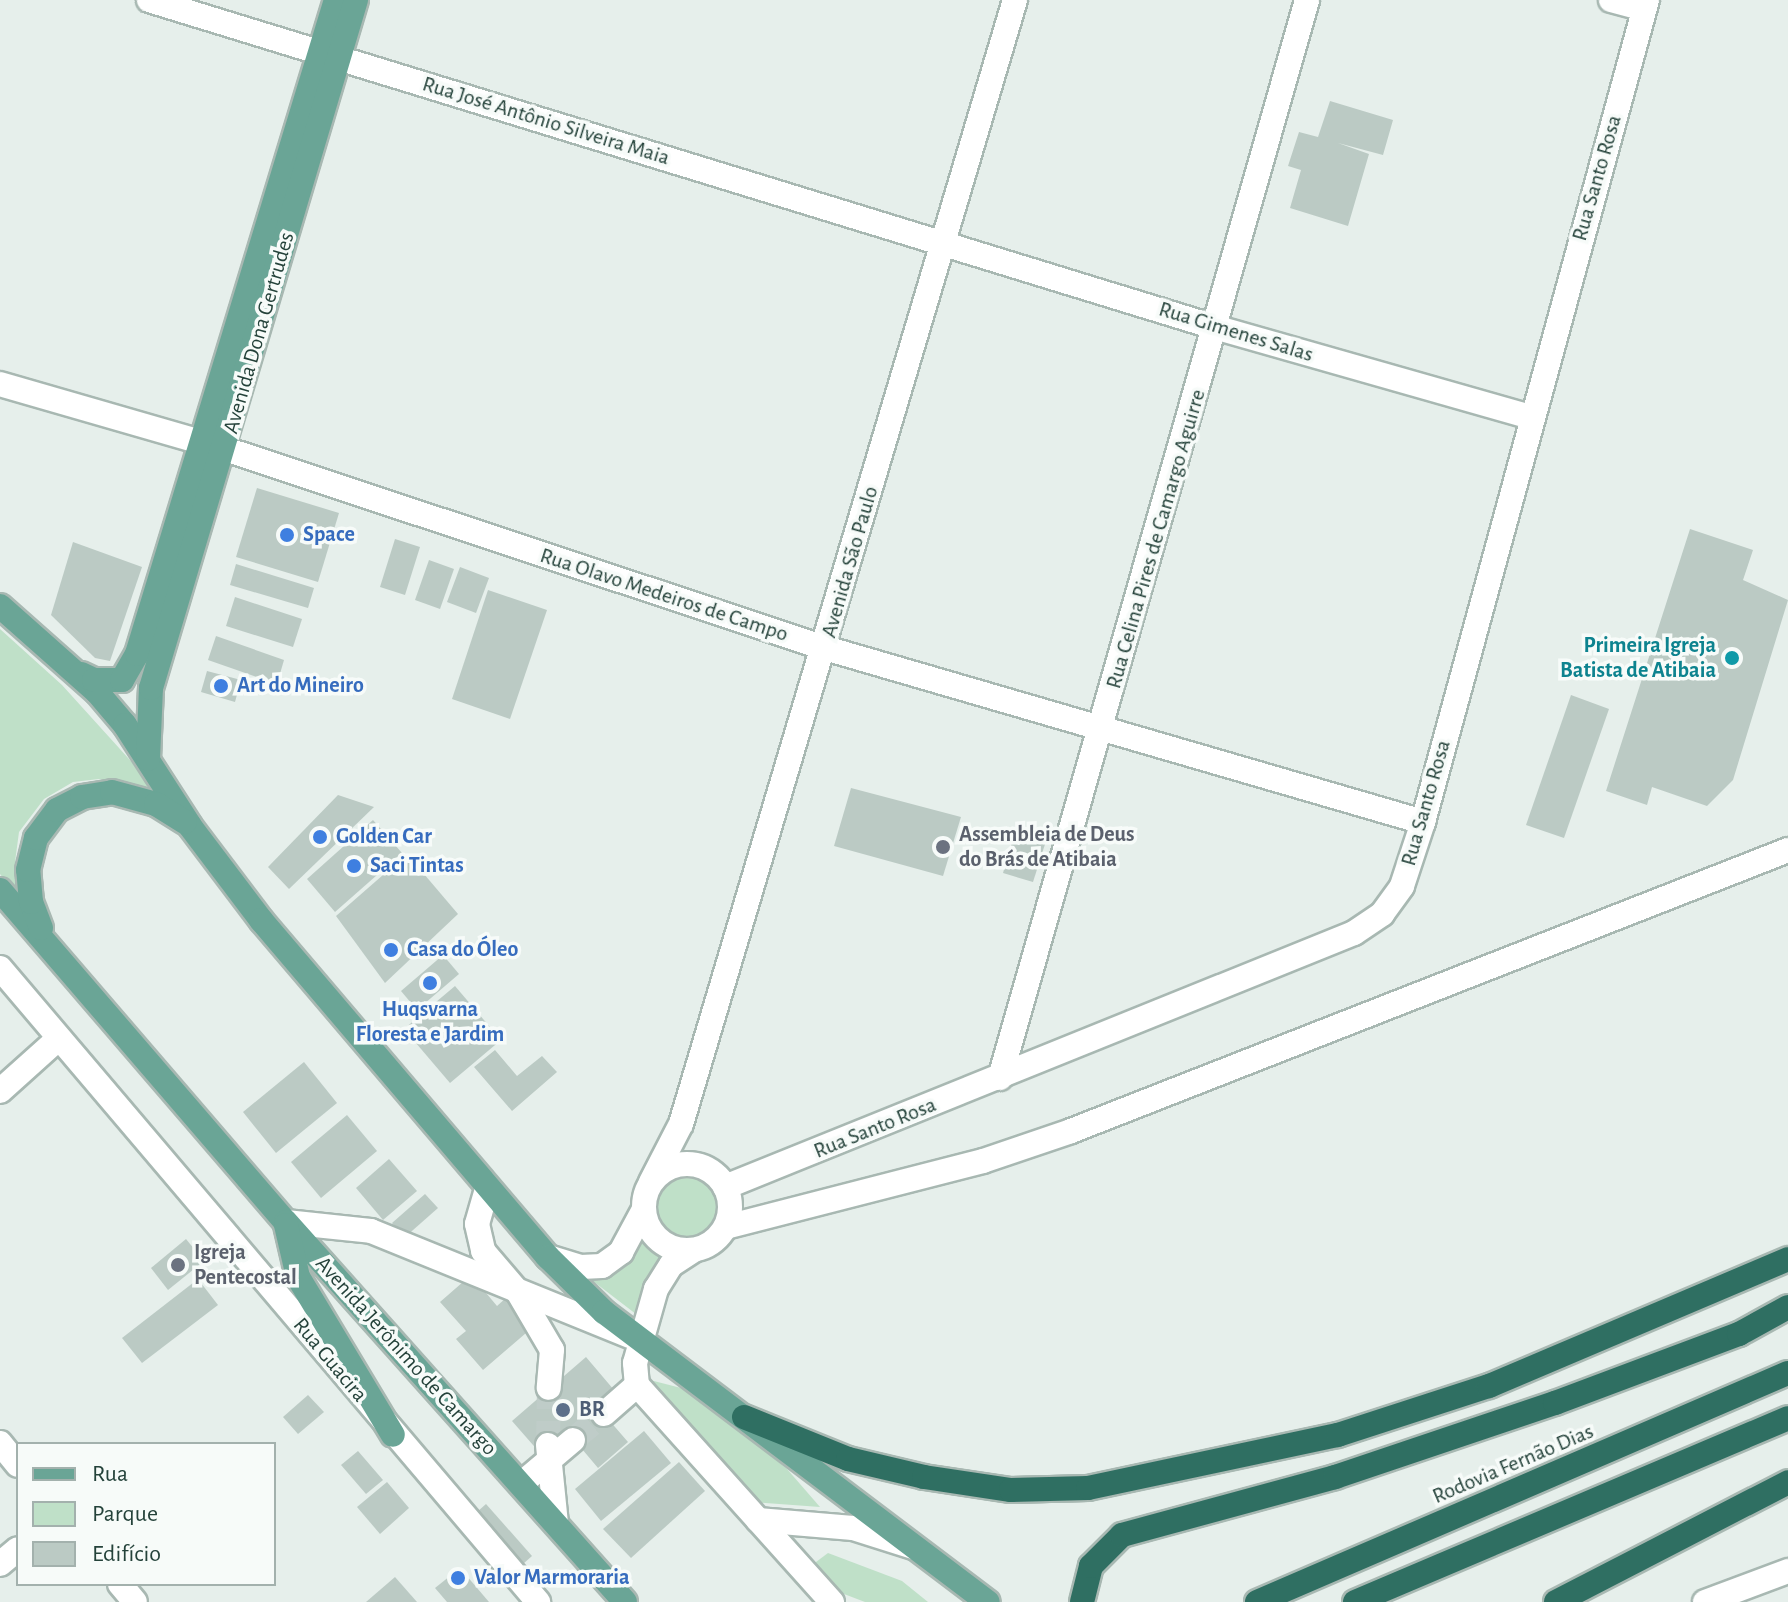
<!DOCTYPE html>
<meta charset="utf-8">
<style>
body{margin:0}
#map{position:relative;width:1788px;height:1602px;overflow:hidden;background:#e6efeb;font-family:"Alegreya Sans",sans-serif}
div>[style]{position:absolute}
.green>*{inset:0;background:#bfe0c8}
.round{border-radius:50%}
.building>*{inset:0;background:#bbcac4}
.minor-tunnel>*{height:24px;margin-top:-12px;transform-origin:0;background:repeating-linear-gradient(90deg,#bfccc8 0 24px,transparent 0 36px)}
.roads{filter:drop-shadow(2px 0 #a8b8b2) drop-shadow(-2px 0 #a8b8b2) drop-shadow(0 2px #a8b8b2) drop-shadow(0 -2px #a8b8b2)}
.minor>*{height:24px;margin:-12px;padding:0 12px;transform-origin:12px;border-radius:12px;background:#fff}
.minor>.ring{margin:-12px;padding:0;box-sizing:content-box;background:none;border:24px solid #fff;border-radius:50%}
.major>*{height:24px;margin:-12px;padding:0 12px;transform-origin:12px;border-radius:12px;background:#6aa596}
.highway>*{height:24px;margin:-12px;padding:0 12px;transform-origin:12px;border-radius:12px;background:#2f6f62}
.dots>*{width:22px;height:22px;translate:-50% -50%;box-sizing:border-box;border:4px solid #f7fbf9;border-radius:50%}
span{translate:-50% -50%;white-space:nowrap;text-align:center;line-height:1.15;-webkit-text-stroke:7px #f7fbf9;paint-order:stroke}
.street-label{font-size:22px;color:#24423a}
.shop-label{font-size:22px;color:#366cbe;font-weight:700}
.left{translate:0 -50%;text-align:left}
.culture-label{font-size:22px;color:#0d838f;font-weight:700}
.right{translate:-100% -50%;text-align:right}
.worship-label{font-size:22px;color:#5b616d;font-weight:700}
.service-label{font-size:22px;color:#4e5e75;font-weight:700}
.legend{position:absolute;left:16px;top:1442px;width:260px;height:144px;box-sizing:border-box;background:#f7fbf9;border:2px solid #a3b1ad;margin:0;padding:10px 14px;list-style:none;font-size:24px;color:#24423a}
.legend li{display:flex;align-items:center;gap:16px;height:40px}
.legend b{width:40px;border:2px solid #a3b1ad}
</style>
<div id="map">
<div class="green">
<i style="clip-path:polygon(0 629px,62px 685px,148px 780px,146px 791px,99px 779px,73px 782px,44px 799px,19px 832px,15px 862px,22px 881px,12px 890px,0 874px)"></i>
<i class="round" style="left:656px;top:1178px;width:62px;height:62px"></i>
<i style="clip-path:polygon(645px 1229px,663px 1248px,676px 1253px,645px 1321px,589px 1278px,609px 1273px)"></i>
<i style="clip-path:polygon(646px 1379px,685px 1389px,732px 1423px,787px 1469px,820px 1507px,751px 1502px)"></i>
<i style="clip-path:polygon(828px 1553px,902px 1581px,928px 1602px,865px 1602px,823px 1586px,812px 1565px)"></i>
</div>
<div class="building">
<i style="clip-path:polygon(1330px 101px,1393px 120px,1383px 155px,1338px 143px,1369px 154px,1348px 226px,1290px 208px,1301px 170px,1288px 166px,1299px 132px,1318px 137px)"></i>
<i style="clip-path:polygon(257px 488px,339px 513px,318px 582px,236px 557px)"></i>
<i style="clip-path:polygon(1690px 529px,1753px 550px,1743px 580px,1788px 600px,1733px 780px,1707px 806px,1652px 787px,1647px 805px,1606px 791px)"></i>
<i style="clip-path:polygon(395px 539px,420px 547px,405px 595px,380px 587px)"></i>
<i style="clip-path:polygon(73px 542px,142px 567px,110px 661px,95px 658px,51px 615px)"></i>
<i style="clip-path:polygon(429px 560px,454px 569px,440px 609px,415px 600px)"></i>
<i style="clip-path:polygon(236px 564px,314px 588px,308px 608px,230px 585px)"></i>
<i style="clip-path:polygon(460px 567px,489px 578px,476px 613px,447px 602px)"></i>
<i style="clip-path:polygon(488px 590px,547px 610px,510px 719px,452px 699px)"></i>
<i style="clip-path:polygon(235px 597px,302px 619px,293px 647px,226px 626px)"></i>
<i style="clip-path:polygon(216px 636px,284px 660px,277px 684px,208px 660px)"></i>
<i style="clip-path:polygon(207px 671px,241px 680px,235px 702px,201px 692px)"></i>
<i style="clip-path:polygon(1571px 695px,1609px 709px,1564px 838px,1526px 825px)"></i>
<i style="clip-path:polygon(851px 788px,961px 817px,943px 876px,834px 846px)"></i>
<i style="clip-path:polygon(338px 795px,374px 807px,289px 889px,268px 867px)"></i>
<i style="clip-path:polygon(373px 820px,402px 853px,335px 912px,307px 879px)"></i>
<i style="clip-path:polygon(1015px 832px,1046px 841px,1033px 882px,1003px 873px)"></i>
<i style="clip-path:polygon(407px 854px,458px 914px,385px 983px,336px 916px)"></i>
<i style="clip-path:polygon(443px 955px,459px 974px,417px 1010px,401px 991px)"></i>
<i style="clip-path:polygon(455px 986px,501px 1040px,450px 1083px,404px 1029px)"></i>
<i style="clip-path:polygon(495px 1050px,517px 1076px,542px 1056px,557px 1072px,512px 1111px,474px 1067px)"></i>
<i style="clip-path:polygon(304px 1062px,337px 1103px,276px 1153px,243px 1112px)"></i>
<i style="clip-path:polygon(347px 1115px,377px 1151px,321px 1198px,291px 1162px)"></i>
<i style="clip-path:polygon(389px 1159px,417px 1191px,383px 1220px,356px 1188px)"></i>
<i style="clip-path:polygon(425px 1194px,438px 1208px,404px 1238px,392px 1223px)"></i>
<i style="clip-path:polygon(186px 1239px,204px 1261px,168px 1290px,151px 1268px)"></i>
<i style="clip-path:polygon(471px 1275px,497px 1306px,507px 1297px,533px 1327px,483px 1370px,456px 1339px,466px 1331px,440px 1302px)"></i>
<i style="clip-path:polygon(198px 1279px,218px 1305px,142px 1363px,122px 1338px)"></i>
<i style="clip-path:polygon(586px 1357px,614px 1390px,596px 1405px,628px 1442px,598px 1468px,566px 1430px,540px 1453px,512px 1421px)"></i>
<i style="clip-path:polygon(308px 1395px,324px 1412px,298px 1434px,283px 1417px)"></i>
<i style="clip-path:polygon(644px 1431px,671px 1463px,601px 1521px,575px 1489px)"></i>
<i style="clip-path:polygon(358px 1451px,383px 1480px,366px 1494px,341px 1465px)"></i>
<i style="clip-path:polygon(679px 1462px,705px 1491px,631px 1558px,603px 1529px)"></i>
<i style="clip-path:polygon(387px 1482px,409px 1508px,380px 1534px,357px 1507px)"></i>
<i style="clip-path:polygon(486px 1504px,532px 1556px,523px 1564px,477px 1512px)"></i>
<i style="clip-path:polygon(460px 1568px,489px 1602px,447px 1602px,435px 1588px)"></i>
<i style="clip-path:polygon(395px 1577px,417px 1602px,366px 1602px)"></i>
</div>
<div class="minor-tunnel">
<i style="left:573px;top:1440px;width:40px;rotate:-40deg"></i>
<i style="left:548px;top:1445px;width:57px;rotate:-89deg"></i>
</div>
<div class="roads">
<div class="minor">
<i style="left:149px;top:0;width:1118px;rotate:17.06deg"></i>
<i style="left:1218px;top:328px;width:325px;rotate:15.9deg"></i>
<i style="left:1611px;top:0;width:34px;rotate:15deg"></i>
<i style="left:0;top:384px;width:234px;rotate:16.1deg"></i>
<i style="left:225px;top:449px;width:632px;rotate:18.35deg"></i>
<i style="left:825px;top:648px;width:623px;rotate:16.22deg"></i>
<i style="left:0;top:968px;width:832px;rotate:49.68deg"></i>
<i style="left:1000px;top:1078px;width:1121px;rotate:-74.1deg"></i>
<i style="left:0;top:1091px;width:78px;rotate:-41.9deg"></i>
<i class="ring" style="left:644px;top:1164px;width:62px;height:62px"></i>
<i style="left:651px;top:1182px;width:65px;rotate:-62.7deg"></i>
<i style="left:681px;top:1124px;width:1173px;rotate:-73.45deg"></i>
<i style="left:725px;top:1187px;width:678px;rotate:-21.99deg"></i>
<i style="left:1354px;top:933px;width:34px;rotate:-34deg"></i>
<i style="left:1382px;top:914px;width:34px;rotate:-54deg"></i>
<i style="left:1402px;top:886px;width:67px;rotate:-71.8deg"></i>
<i style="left:1423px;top:822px;width:852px;rotate:-74.76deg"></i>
<i style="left:487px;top:1189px;width:36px;rotate:106deg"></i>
<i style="left:477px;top:1224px;width:28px;rotate:77deg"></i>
<i style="left:483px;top:1251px;width:54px;rotate:49.5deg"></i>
<i style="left:518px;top:1292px;width:67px;rotate:59.6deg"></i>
<i style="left:552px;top:1350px;width:38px;rotate:95deg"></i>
<i style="left:286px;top:1222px;width:85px;rotate:6deg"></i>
<i style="left:371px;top:1231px;width:279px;rotate:22.1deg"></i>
<i style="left:726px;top:1227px;width:265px;rotate:-14.4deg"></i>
<i style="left:983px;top:1161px;width:93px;rotate:-18.8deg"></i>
<i style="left:1071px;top:1131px;width:770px;rotate:-21.4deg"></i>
<i style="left:694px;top:1250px;width:27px;rotate:147deg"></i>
<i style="left:671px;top:1265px;width:28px;rotate:122deg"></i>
<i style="left:656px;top:1289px;width:77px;rotate:105.8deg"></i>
<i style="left:635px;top:1363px;width:22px;rotate:85deg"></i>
<i style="left:637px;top:1385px;width:292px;rotate:48.1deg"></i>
<i style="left:548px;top:1257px;width:34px;rotate:17deg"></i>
<i style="left:581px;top:1267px;width:21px;rotate:-3deg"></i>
<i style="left:602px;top:1266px;width:24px;rotate:-36deg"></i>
<i style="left:621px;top:1252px;width:47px;rotate:-61.8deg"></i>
<i style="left:604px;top:1414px;width:44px;rotate:-41.3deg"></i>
<i style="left:0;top:1443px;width:28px;rotate:51deg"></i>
<i style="left:548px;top:1445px;width:79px;rotate:84.2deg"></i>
<i style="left:521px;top:1484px;width:68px;rotate:-40.2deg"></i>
<i style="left:758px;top:1520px;width:95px;rotate:4.8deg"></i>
<i style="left:853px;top:1528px;width:63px;rotate:17.6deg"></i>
<i style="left:0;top:1564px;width:23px;rotate:-40deg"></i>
<i style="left:120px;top:1584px;width:23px;rotate:50deg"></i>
<i style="left:1705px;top:1602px;width:89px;rotate:-20.5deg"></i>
</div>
<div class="major">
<i style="left:0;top:606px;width:130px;rotate:41.6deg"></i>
<i style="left:97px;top:692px;width:43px;rotate:49.7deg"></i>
<i style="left:125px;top:725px;width:120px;rotate:57.2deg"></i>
<i style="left:190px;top:826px;width:118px;rotate:52.9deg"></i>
<i style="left:261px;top:920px;width:443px;rotate:49.6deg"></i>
<i style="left:548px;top:1257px;width:78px;rotate:44.5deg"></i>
<i style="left:604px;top:1312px;width:481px;rotate:37.1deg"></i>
<i style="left:81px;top:674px;width:14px;rotate:25deg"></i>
<i style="left:94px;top:680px;width:28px"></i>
<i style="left:122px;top:680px;width:30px;rotate:-60deg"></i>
<i style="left:137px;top:654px;width:684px;rotate:-73.08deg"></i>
<i style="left:148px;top:759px;width:71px;rotate:-87.6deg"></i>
<i style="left:151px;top:688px;width:718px;rotate:-73.41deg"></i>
<i style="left:0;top:890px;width:438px;rotate:49.3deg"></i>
<i style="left:286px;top:1222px;width:509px;rotate:48.26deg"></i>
<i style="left:41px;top:928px;width:28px;rotate:-111deg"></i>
<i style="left:31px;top:902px;width:32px;rotate:-95deg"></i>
<i style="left:28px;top:870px;width:33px;rotate:-76deg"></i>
<i style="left:36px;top:838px;width:35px;rotate:-53deg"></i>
<i style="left:57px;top:810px;width:28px;rotate:-27deg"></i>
<i style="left:82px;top:797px;width:30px;rotate:-9deg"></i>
<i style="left:112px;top:792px;width:46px;rotate:15.3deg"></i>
<i style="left:156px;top:804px;width:34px;rotate:32deg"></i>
<i style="left:286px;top:1225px;width:53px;rotate:77deg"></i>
<i style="left:298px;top:1277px;width:184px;rotate:59deg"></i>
</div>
<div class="highway">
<i style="left:744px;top:1417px;width:112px;rotate:22deg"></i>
<i style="left:848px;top:1459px;width:78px;rotate:13.3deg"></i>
<i style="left:924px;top:1477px;width:88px;rotate:8.5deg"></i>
<i style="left:1011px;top:1490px;width:77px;rotate:-1.5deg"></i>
<i style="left:1088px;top:1488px;width:256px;rotate:-12deg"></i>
<i style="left:1338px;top:1435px;width:159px;rotate:-18deg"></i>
<i style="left:1489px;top:1386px;width:325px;rotate:-23deg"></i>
<i style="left:1082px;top:1602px;width:37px;rotate:-76deg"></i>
<i style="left:1091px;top:1566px;width:44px;rotate:-45deg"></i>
<i style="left:1122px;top:1535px;width:221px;rotate:-15.2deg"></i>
<i style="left:1335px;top:1477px;width:232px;rotate:-18.6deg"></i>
<i style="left:1555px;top:1403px;width:197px;rotate:-20.6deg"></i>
<i style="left:1739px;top:1334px;width:56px;rotate:-28.9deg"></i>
<i style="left:1257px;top:1602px;width:578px;rotate:-23.33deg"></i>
<i style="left:1355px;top:1602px;width:470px;rotate:-23deg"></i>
<i style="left:1556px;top:1602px;width:261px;rotate:-27.3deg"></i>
</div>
</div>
<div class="dots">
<i style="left:287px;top:535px;background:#3f7fe0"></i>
<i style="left:1732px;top:658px;background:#0f9aa8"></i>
<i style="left:221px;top:686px;background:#3f7fe0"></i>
<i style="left:320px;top:837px;background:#3f7fe0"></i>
<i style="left:943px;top:847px;background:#6b7280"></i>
<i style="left:354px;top:866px;background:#3f7fe0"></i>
<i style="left:391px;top:950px;background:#3f7fe0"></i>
<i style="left:430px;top:983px;background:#3f7fe0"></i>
<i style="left:178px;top:1265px;background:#6b7280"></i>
<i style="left:563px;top:1410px;background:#5c6f8a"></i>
<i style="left:458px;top:1578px;background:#3f7fe0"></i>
</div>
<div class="street-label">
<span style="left:546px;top:121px;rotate:17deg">Rua José Antônio Silveira Maia</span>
<span style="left:1597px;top:178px;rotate:-74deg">Rua Santo Rosa</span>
<span style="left:1236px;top:332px;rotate:17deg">Rua Gimenes Salas</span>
<span style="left:259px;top:333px;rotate:-74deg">Avenida Dona Gertrudes</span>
<span style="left:1156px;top:539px;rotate:-74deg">Rua Celina Pires de Camargo Aguirre</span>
<span style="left:850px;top:562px;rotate:-74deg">Avenida São Paulo</span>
<span style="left:664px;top:595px;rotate:18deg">Rua Olavo Medeiros de Campo</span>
<span style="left:1426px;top:803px;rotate:-74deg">Rua Santo Rosa</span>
<span style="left:875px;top:1128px;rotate:-22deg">Rua Santo Rosa</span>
<span style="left:406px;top:1356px;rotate:48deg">Avenida Jerônimo de Camargo</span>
<span style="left:330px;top:1360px;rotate:50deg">Rua Guacira</span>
<span style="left:1513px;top:1464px;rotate:-23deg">Rodovia Fernão Dias</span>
</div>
<div class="shop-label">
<span class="left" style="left:303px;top:535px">Space</span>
<span class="left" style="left:237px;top:686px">Art do Mineiro</span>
<span class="left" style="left:336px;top:837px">Golden Car</span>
<span class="left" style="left:370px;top:866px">Saci Tintas</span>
<span class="left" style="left:407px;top:950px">Casa do Óleo</span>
<span style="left:430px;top:1022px">Huqsvarna<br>Floresta e Jardim</span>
<span class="left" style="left:474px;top:1578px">Valor Marmoraria</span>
</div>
<div class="culture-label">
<span class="right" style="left:1716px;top:658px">Primeira Igreja<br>Batista de Atibaia</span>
</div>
<div class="worship-label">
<span class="left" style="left:959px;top:847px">Assembleia de Deus<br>do Brás de Atibaia</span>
<span class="left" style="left:194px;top:1265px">Igreja<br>Pentecostal</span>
</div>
<div class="service-label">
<span class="left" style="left:579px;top:1410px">BR</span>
</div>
<ul class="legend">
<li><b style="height:10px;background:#6aa596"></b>Rua</li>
<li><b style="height:22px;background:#bfe0c8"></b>Parque</li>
<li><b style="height:22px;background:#bbcac4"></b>Edifício</li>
</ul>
</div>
